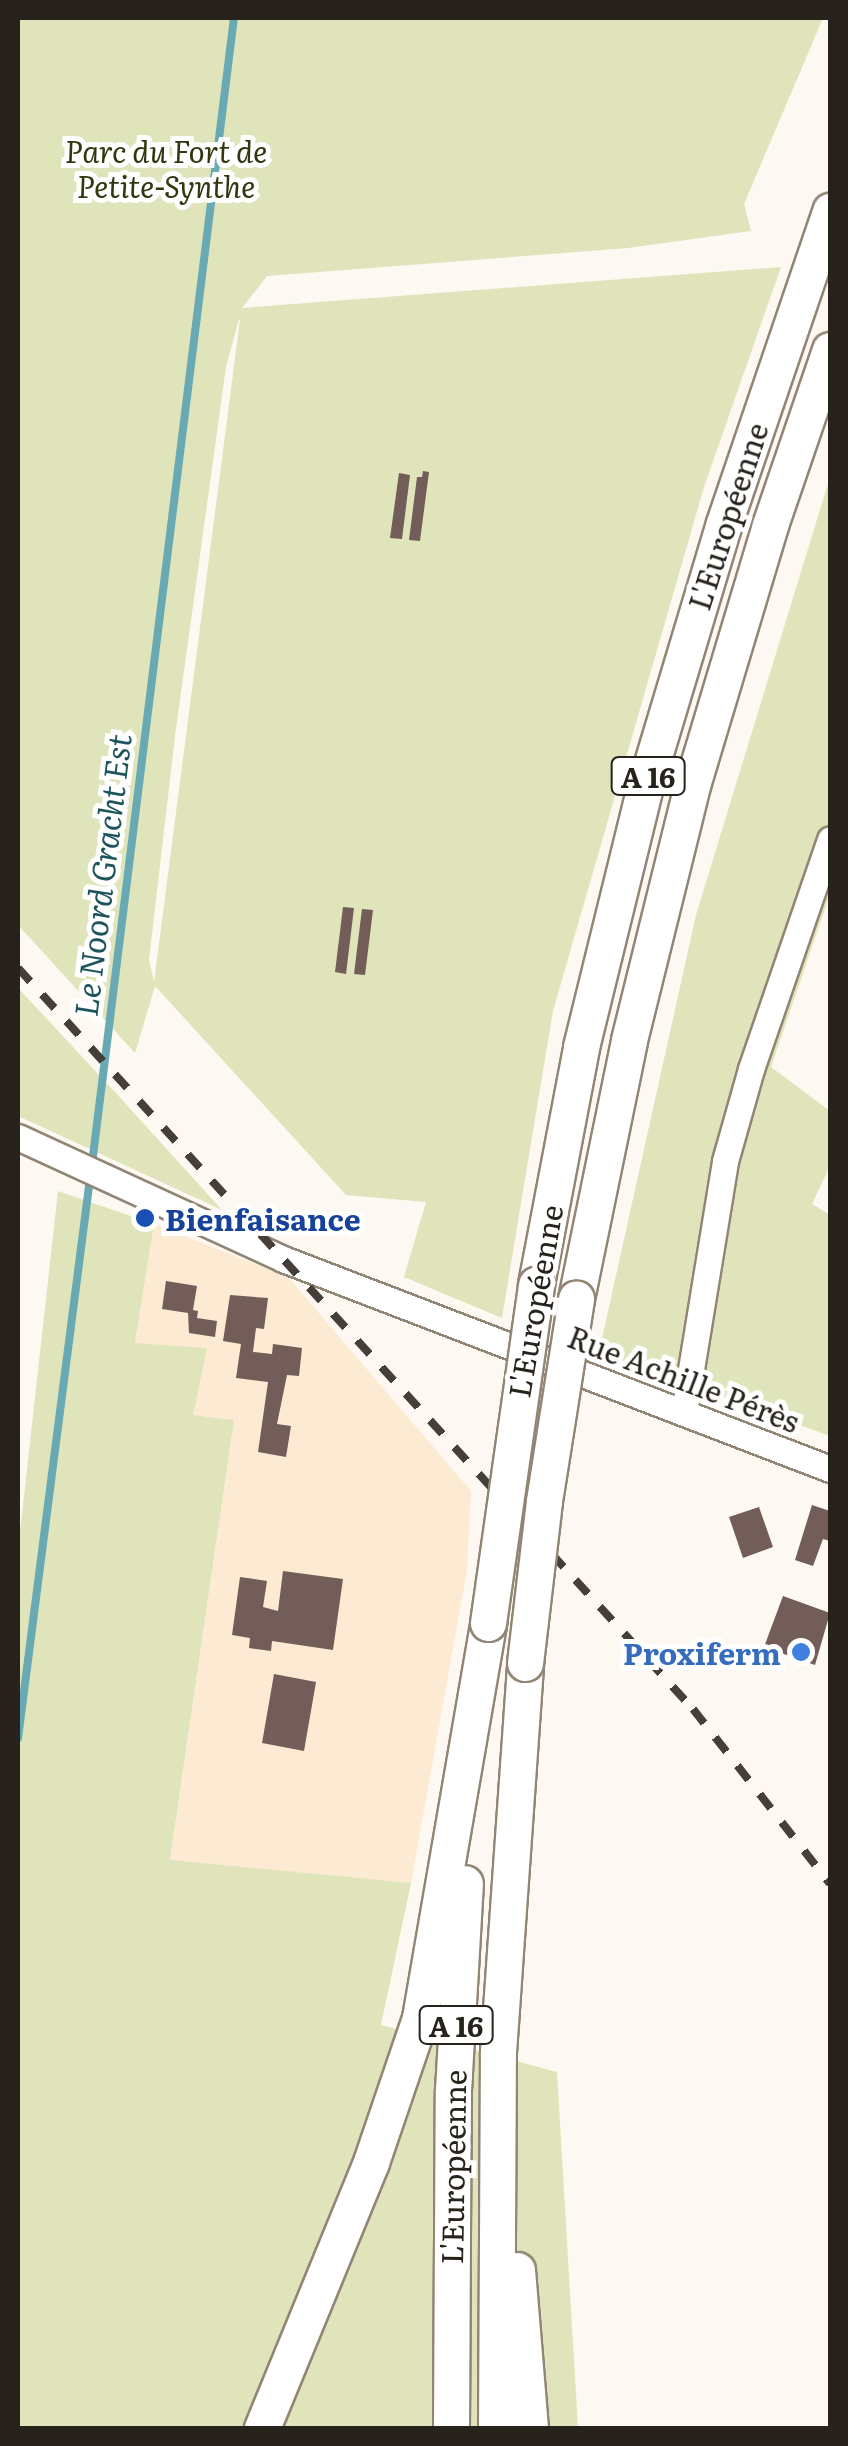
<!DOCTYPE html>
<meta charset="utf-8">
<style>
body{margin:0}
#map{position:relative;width:848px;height:2446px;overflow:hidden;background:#fdf8f1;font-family:Literata,serif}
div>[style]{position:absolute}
.built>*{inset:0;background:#fcead2}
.green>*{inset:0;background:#dfe4ba}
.stream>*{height:8px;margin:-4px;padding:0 4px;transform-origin:4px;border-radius:4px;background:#69a9b3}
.building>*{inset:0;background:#725d59}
.roads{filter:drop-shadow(2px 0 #918575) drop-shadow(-2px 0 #918575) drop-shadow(0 2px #918575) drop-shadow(0 -2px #918575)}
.minor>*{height:25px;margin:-12.5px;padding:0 12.5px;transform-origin:12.5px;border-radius:12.5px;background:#fff}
.highway>*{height:35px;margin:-17.5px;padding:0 17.5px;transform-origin:17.5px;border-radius:17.5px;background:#fff}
.rail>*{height:8px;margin-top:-4px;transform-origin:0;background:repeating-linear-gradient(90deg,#443f38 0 18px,transparent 0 36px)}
.bridges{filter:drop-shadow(2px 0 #918575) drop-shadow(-2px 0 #918575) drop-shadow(0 2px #918575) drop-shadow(0 -2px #918575)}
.highway-bridge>*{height:35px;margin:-17.5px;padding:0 17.5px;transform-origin:17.5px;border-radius:17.5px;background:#fff}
.dots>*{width:28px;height:28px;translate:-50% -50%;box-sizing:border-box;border:5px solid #fff;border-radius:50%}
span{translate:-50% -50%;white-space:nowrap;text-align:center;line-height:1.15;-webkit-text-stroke:10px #fff;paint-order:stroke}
.shield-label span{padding:2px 8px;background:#fff;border:2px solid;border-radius:8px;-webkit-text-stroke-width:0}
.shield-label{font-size:28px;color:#27231c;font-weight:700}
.park-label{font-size:30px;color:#34360f;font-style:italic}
.street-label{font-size:30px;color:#27231c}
.transit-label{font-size:30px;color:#164399;font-weight:700}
.left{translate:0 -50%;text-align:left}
.shop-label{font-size:30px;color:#366cbe;font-weight:700}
.right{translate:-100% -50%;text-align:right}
.water-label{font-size:32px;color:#1e555d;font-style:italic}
.frame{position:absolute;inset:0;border:20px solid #27231c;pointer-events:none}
</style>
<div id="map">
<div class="built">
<i style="clip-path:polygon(154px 1224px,288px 1277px,471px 1491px,467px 1570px,411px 1883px,170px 1861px,234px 1420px,193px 1415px,135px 1344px)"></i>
</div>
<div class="green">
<i style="clip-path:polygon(evenodd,18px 18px,823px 18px,744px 204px,751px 231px,628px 248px,267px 276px,242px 308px,781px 267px,704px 487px,553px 1011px,502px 1318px,404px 1277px,426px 1202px,346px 1195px,155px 986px,135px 1053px,18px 925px,18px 18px,239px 319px,240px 320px,154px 982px,149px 960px,175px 736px,226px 367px,239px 319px)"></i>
<i style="clip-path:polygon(830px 477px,830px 894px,771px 1067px,830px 1111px,830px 1166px,812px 1204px,830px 1215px,830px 1436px,599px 1352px,696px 915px)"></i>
<i style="clip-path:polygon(19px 989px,114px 1091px,222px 1210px,18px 1116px)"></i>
<i style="clip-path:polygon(58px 1191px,154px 1224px,135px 1343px,207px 1348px,193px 1415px,234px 1420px,170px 1860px,411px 1883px,381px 2025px,557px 2072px,578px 2428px,18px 2428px,18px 1550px)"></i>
</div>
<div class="stream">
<i style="left:92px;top:1164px;width:1155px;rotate:-82.94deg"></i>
<i style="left:18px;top:1738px;width:565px;rotate:-82.67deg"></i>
</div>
<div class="building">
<i style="clip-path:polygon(423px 471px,429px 472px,420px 541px,409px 540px,417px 477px,422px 477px)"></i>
<i style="clip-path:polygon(399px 473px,410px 475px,402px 539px,390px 538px)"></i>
<i style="clip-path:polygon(343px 907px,354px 908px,346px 974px,335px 972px)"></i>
<i style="clip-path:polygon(362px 909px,373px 910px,365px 975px,354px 974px)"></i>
<i style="clip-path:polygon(166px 1281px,197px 1286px,193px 1310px,198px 1311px,197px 1318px,217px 1321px,215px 1337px,189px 1333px,188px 1313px,162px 1309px)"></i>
<i style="clip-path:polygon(230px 1295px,268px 1298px,264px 1329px,256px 1328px,253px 1352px,272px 1354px,273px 1344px,302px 1348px,299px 1376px,287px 1375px,277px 1424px,291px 1426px,286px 1457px,258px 1452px,268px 1382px,236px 1378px,241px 1344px,223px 1341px)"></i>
<i style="clip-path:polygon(812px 1505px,830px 1511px,830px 1541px,823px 1539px,813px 1566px,795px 1560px)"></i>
<i style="clip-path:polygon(759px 1507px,773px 1547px,743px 1558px,729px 1517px)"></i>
<i style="clip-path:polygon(283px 1571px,343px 1579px,333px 1650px,272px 1641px,271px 1651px,249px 1648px,250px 1638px,232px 1635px,240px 1577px,267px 1581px,263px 1607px,278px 1611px)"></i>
<i style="clip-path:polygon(783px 1596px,830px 1613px,815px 1665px,764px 1647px)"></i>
<i style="clip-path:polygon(274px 1674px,316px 1682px,304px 1751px,262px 1743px)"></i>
</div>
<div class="roads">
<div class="minor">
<i style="left:18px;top:1137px;width:292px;rotate:24.7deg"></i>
<i style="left:283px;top:1259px;width:586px;rotate:21deg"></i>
<i style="left:684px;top:1412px;width:254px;rotate:-80.7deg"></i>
<i style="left:725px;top:1161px;width:96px;rotate:-74.2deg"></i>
<i style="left:751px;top:1069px;width:243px;rotate:-71deg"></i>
</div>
<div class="highway">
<i style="left:536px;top:1284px;width:241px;rotate:-79.2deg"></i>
<i style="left:581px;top:1047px;width:272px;rotate:-76.2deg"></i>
<i style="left:646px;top:783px;width:271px;rotate:-73.3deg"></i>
<i style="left:724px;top:523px;width:330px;rotate:-71.2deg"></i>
<i style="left:576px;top:1299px;width:264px;rotate:-78.4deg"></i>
<i style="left:629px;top:1040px;width:266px;rotate:-76.1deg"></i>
<i style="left:693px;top:782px;width:268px;rotate:-73.3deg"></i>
<i style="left:770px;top:525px;width:185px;rotate:-71.1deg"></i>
<i style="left:517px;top:2270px;width:159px;rotate:85.3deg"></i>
<i style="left:262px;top:2428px;width:287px;rotate:-67.7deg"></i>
<i style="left:371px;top:2162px;width:152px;rotate:-71.2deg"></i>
<i style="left:420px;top:2018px;width:401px;rotate:-80.2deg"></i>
<i style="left:451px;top:2428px;width:338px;rotate:-89.7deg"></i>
<i style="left:453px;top:2090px;width:207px;rotate:-86.7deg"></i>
<i style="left:496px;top:2428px;width:376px;rotate:-89.7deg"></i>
<i style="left:498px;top:2052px;width:390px;rotate:-86deg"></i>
</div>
</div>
<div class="rail">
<i style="left:18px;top:968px;width:1002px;rotate:47.67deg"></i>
<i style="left:693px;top:1709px;width:222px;rotate:51.9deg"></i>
</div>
<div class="bridges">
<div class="highway-bridge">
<i style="left:488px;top:1623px;width:342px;rotate:-81.9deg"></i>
<i style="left:525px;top:1663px;width:163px;rotate:-83.3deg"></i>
<i style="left:544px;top:1501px;width:205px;rotate:-81deg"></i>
</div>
</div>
<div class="dots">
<i style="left:145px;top:1218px;background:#1a4fb4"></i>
<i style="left:801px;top:1652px;background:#3f7fe0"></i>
</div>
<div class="shield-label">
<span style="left:648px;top:776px">A 16</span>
<span style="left:456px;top:2025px">A 16</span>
</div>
<div class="park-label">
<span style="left:166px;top:167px">Parc du Fort de<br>Petite-Synthe</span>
</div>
<div class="street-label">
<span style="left:727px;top:516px;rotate:-72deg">L'Européenne</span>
<span style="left:534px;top:1301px;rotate:-80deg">L'Européenne</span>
<span style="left:684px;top:1378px;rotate:21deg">Rue Achille Pérès</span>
<span style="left:452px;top:2167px;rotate:-89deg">L'Européenne</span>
</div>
<div class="transit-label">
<span class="left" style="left:165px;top:1218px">Bienfaisance</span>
</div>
<div class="shop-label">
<span class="right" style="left:781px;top:1652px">Proxiferm</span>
</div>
<div class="water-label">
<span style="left:101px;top:875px;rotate:-83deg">Le Noord Gracht Est</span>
</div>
<div class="frame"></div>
</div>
